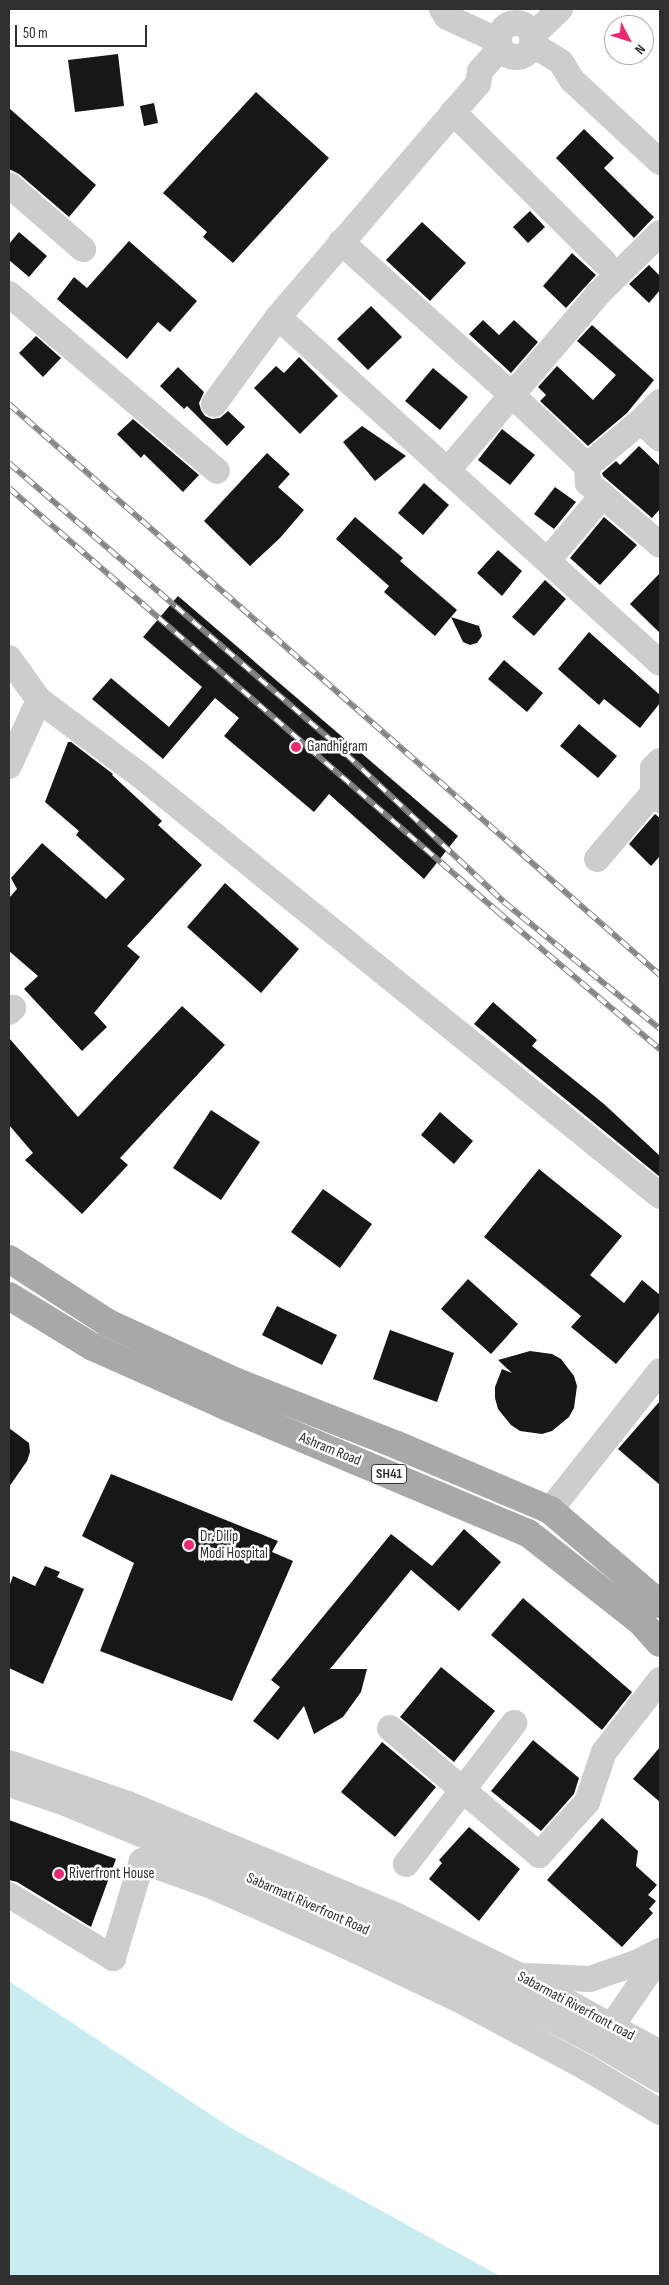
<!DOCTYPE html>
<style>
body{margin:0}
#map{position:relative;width:669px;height:2285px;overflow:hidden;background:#fff;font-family:"Sofia Sans Condensed",sans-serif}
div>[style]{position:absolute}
.water>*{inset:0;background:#c8ecef}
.building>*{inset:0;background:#171717}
.minor>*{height:26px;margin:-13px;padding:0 13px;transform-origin:13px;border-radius:13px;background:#cdcdcd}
.minor>.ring{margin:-13px;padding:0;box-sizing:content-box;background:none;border:26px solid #cdcdcd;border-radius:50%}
.major>*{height:28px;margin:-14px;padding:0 14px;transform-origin:14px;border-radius:14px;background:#a8a8a8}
.rail>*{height:5.5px;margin-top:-2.75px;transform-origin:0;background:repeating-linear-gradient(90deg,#fff 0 11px,#858585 0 22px);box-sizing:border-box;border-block:1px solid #858585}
.dots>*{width:14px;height:14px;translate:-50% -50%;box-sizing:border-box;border:2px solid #fff;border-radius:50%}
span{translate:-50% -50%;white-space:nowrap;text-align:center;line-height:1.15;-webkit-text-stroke:5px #fff;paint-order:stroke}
.shield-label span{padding:1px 4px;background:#fff;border:1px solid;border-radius:4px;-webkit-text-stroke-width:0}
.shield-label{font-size:14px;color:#303030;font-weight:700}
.poi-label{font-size:15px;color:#303030}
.left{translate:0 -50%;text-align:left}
.street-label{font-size:15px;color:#303030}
.frame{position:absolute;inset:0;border:10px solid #303030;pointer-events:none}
.north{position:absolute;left:604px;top:15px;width:50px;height:50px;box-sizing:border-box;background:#fff;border:1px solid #acacac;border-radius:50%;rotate:130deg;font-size:14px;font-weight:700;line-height:20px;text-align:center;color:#303030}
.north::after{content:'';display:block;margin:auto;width:18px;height:22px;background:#f22774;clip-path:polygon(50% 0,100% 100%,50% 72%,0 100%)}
.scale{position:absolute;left:15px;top:25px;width:132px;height:22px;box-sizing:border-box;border:2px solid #303030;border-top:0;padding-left:6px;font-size:15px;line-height:18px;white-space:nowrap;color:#303030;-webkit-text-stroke:4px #fff;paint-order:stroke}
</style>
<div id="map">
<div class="water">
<i style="clip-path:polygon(9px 1981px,231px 2128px,500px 2276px,9px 2276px)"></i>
</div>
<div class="building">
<i style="clip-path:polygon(118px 54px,124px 106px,75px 112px,68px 60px)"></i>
<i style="clip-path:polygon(256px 92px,329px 158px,233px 263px,203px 237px,207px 232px,163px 193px)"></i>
<i style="clip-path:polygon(154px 103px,158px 123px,144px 126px,140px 106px)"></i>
<i style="clip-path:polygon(9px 108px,96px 185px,69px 217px,19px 174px,9px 169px)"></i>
<i style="clip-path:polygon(584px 129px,614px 158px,604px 168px,654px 217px,634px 238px,556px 158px)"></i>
<i style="clip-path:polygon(530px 211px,545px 227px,528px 243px,513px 227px)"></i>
<i style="clip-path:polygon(422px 222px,466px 263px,430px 301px,386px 260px)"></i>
<i style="clip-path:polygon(19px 232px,47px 256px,29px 277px,9px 260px,9px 244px)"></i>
<i style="clip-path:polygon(129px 241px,197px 301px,170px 332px,158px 322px,127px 359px,57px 299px,74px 277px,87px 288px)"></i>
<i style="clip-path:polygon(572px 253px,596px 275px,566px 308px,543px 286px)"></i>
<i style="clip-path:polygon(649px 265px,660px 276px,660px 290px,649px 303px,629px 284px)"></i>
<i style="clip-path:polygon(371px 306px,402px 337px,368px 370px,337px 339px)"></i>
<i style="clip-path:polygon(483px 320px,499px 335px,514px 320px,538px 342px,511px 373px,469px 334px)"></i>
<i style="clip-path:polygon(592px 325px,654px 380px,627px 413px,588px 446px,540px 401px,546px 395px,538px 387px,557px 366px,593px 400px,616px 375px,577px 341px)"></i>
<i style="clip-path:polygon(36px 336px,61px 358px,43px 377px,19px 353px)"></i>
<i style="clip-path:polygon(299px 357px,338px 396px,300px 434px,254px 388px,276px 366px,284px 373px)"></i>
<i style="clip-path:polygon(178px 367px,204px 392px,199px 403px,201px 410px,205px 416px,212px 419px,220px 418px,228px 411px,245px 427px,227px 446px,187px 406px,184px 409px,160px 386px)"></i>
<i style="clip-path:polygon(433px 368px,468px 397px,440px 430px,405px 401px)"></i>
<i style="clip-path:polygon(133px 419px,199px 475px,183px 492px,144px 454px,141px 458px,117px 434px)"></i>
<i style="clip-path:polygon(362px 426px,406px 456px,375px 481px,343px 442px)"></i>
<i style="clip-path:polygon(502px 429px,535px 455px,510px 485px,478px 460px)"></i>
<i style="clip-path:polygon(639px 446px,660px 466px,660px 509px,652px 518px,603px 476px,602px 473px,616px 461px,620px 465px)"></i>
<i style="clip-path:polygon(267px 453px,290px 474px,278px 487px,304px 510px,280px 538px,250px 566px,204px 521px)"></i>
<i style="clip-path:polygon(424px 483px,449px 505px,423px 535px,398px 513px)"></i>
<i style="clip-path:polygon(555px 487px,576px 502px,554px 529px,534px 514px)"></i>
<i style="clip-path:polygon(355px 517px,403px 558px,400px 561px,457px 610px,451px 617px,479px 626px,482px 636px,477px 643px,470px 645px,463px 642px,451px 617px,435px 636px,384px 592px,389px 586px,336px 539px)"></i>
<i style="clip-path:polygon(604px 517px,637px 545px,600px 585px,570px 558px)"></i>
<i style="clip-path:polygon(498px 550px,522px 571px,502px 596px,477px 573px)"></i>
<i style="clip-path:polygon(660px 573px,660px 633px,630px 604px)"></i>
<i style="clip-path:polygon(545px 580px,566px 599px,534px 636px,512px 617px)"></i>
<i style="clip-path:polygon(178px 596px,458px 836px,424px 879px,329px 794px,314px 812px,224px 736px,239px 718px,215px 698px,163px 759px,92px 699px,111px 678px,169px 727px,202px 687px,143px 637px)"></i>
<i style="clip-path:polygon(589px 632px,660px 695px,660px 703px,640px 728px,604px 699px,599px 705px,558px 669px)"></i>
<i style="clip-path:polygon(504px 660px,543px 693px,527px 712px,488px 679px)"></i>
<i style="clip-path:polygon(579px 724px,617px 756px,598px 778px,560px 746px)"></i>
<i style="clip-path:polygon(68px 742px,71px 742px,113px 774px,112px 775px,162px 821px,158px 825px,202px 865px,127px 946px,140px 957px,94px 1013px,107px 1027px,82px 1051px,24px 989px,38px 976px,9px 951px,9px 898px,17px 889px,11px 878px,42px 843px,106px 899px,125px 879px,76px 835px,79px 831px,45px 802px)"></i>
<i style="clip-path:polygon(655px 814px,660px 818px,660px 856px,651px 866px,629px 844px)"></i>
<i style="clip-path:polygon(225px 883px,299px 949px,261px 993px,187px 927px)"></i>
<i style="clip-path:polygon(493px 1002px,537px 1040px,532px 1046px,604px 1104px,660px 1156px,660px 1177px,474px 1024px)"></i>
<i style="clip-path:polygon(182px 1006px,225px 1045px,120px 1158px,128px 1165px,82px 1214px,25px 1160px,33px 1153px,9px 1125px,9px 1038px,78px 1117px)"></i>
<i style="clip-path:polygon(211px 1110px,260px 1142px,221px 1200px,173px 1168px)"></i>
<i style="clip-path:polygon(440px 1112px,473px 1141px,454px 1164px,421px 1135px)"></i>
<i style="clip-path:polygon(539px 1169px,622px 1236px,590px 1275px,624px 1303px,642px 1280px,660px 1295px,660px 1311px,616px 1364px,571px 1327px,581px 1316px,484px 1237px)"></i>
<i style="clip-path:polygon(323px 1189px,372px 1224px,340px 1268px,291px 1232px)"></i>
<i style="clip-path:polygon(468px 1279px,518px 1324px,491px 1354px,441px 1309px)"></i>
<i style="clip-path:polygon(277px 1306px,337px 1335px,322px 1365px,262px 1335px)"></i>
<i style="clip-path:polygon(390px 1330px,454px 1353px,437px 1402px,373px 1379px)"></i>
<i style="clip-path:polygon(530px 1351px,552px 1354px,561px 1359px,574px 1376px,577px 1386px,574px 1408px,569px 1417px,552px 1431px,542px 1434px,520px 1431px,511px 1425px,498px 1409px,495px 1398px,495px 1387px,502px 1369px,512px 1373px,498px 1360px)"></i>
<i style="clip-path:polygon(660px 1401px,660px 1485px,618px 1449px)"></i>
<i style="clip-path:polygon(9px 1428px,29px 1443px,30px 1452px,27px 1461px,9px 1487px)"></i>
<i style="clip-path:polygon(111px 1474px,278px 1541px,272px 1552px,293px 1561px,232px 1701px,100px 1651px,134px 1563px,82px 1536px)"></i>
<i style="clip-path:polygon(464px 1529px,501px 1562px,459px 1611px,411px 1570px,330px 1669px,367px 1669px,361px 1692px,343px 1717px,314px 1734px,304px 1706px,278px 1740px,253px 1721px,280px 1687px,271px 1680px,391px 1534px,432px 1566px)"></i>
<i style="clip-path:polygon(45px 1566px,60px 1572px,57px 1577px,84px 1589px,43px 1684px,9px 1668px,9px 1587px,13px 1576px,35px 1586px)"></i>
<i style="clip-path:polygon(523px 1598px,632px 1692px,602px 1730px,491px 1635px)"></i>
<i style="clip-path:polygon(441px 1667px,495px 1711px,454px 1762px,400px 1717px)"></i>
<i style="clip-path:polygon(533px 1740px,579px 1778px,574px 1794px,541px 1831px,491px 1791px)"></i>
<i style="clip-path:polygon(382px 1742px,436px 1787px,395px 1837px,341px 1792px)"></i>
<i style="clip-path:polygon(660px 1747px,660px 1802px,633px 1779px)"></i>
<i style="clip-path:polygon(602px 1818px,638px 1851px,636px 1866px,657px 1885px,648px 1895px,656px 1901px,649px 1909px,653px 1913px,622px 1947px,547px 1880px)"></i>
<i style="clip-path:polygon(9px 1820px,116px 1859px,91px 1927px,17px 1882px,9px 1880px)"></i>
<i style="clip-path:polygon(469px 1827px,520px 1869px,479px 1921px,429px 1879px,442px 1863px,439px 1860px)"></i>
</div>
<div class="minor">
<i style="left:442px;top:9px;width:9px;rotate:58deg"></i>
<i style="left:447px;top:17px;width:57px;rotate:24.8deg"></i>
<i class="ring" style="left:499px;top:23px;width:8px;height:8px"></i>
<i style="left:532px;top:36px;width:39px;rotate:-44deg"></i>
<i style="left:532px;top:44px;width:34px;rotate:32deg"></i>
<i style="left:561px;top:62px;width:21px;rotate:59deg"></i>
<i style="left:572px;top:80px;width:120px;rotate:43deg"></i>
<i style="left:453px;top:112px;width:213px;rotate:44.8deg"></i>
<i style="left:9px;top:185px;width:98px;rotate:40.9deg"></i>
<i style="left:341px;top:242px;width:228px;rotate:41.8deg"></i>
<i style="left:511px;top:394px;width:105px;rotate:43.5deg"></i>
<i style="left:9px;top:294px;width:273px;rotate:40.4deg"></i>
<i style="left:278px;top:317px;width:515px;rotate:42.17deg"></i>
<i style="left:660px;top:402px;width:27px;rotate:135deg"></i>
<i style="left:641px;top:421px;width:70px;rotate:140.2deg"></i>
<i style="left:587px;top:466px;width:17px;rotate:87deg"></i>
<i style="left:588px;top:483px;width:95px;rotate:40.7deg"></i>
<i style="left:214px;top:404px;width:108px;rotate:-53.7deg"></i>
<i style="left:278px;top:317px;width:307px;rotate:-49.4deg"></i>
<i style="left:478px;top:84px;width:13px;rotate:-81deg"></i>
<i style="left:480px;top:71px;width:31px;rotate:-48deg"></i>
<i style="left:641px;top:421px;width:26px;rotate:43deg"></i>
<i style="left:447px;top:471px;width:233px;rotate:-49.5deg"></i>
<i style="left:598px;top:294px;width:87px;rotate:-44.5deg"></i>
<i style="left:548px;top:560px;width:85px;rotate:-49.8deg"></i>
<i style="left:9px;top:658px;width:52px;rotate:54.5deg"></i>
<i style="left:39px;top:700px;width:127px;rotate:36.7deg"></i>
<i style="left:141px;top:776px;width:668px;rotate:38.98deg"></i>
<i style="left:660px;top:761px;width:10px;rotate:135deg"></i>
<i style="left:653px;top:768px;width:25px;rotate:90deg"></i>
<i style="left:653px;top:793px;width:10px;rotate:45deg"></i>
<i style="left:9px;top:766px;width:72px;rotate:-65.6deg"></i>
<i style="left:597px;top:859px;width:87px;rotate:-49.7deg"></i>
<i style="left:9px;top:1012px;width:6px;rotate:-45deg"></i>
<i style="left:550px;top:1510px;width:177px;rotate:-51.6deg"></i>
<i style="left:390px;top:1728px;width:196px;rotate:40.4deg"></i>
<i style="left:539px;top:1855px;width:72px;rotate:-47.8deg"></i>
<i style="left:587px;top:1802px;width:53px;rotate:-71.2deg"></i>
<i style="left:604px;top:1752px;width:91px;rotate:-52.1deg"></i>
<i style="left:9px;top:1763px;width:126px;rotate:19deg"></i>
<i style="left:128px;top:1804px;width:289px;rotate:22.6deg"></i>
<i style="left:395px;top:1915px;width:137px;rotate:26deg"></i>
<i style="left:518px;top:1975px;width:162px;rotate:28.8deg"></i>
<i style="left:9px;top:1784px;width:54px;rotate:18.4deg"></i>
<i style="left:60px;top:1801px;width:170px;rotate:22.2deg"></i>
<i style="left:217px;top:1865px;width:238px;rotate:23.5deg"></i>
<i style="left:435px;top:1960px;width:184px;rotate:27.1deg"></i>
<i style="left:599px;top:2044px;width:71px;rotate:30.5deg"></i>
<i style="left:406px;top:1864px;width:178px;rotate:-52.5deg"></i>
<i style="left:9px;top:1895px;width:122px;rotate:31.2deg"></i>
<i style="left:113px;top:1958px;width:101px;rotate:-73.4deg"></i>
<i style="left:142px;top:1861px;width:74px;rotate:19.7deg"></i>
<i style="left:212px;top:1886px;width:142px;rotate:24deg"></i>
<i style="left:342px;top:1944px;width:131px;rotate:25.4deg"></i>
<i style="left:460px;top:2000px;width:144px;rotate:28.2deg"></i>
<i style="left:587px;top:2068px;width:85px;rotate:31.1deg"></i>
<i style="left:527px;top:1976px;width:63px;rotate:2.7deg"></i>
<i style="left:590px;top:1979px;width:49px;rotate:-19.2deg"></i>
<i style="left:636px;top:1963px;width:27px;rotate:-27deg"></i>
<i style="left:602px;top:2040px;width:102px;rotate:-55.4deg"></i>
</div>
<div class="major">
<i style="left:9px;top:1259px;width:118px;rotate:32.9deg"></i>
<i style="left:108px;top:1323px;width:142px;rotate:24.6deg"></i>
<i style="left:237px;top:1382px;width:172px;rotate:21.5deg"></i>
<i style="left:397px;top:1445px;width:166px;rotate:23deg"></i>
<i style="left:550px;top:1510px;width:145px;rotate:40.5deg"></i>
<i style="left:9px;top:1296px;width:98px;rotate:31.3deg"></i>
<i style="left:93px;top:1347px;width:142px;rotate:24deg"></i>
<i style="left:223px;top:1405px;width:331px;rotate:22.8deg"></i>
<i style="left:528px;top:1533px;width:144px;rotate:38.2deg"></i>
<i style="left:641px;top:1622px;width:28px;rotate:48deg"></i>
</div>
<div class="rail">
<i style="left:9px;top:404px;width:866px;rotate:41.25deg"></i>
<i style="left:9px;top:463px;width:423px;rotate:40.7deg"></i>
<i style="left:330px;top:739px;width:238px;rotate:43.1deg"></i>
<i style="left:504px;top:902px;width:201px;rotate:39.1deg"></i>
<i style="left:9px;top:488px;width:646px;rotate:40.92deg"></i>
<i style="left:497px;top:911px;width:214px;rotate:40.3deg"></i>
</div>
<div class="dots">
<i style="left:296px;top:747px;background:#f22774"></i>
<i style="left:189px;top:1545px;background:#f22774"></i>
<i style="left:59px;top:1874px;background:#f22774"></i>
</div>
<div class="shield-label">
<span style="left:389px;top:1474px">SH41</span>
</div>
<div class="poi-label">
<span class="left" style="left:307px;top:747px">Gandhigram</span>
<span class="left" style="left:200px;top:1545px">Dr. Dilip<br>Modi Hospital</span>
<span class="left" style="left:69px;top:1874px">Riverfront House</span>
</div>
<div class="street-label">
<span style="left:330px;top:1449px;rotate:22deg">Ashram Road</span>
<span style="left:308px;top:1904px;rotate:24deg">Sabarmati Riverfront Road</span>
<span style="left:576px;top:2006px;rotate:28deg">Sabarmati Riverfront road</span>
</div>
<div class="frame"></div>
<div class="north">N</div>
<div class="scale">50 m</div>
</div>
